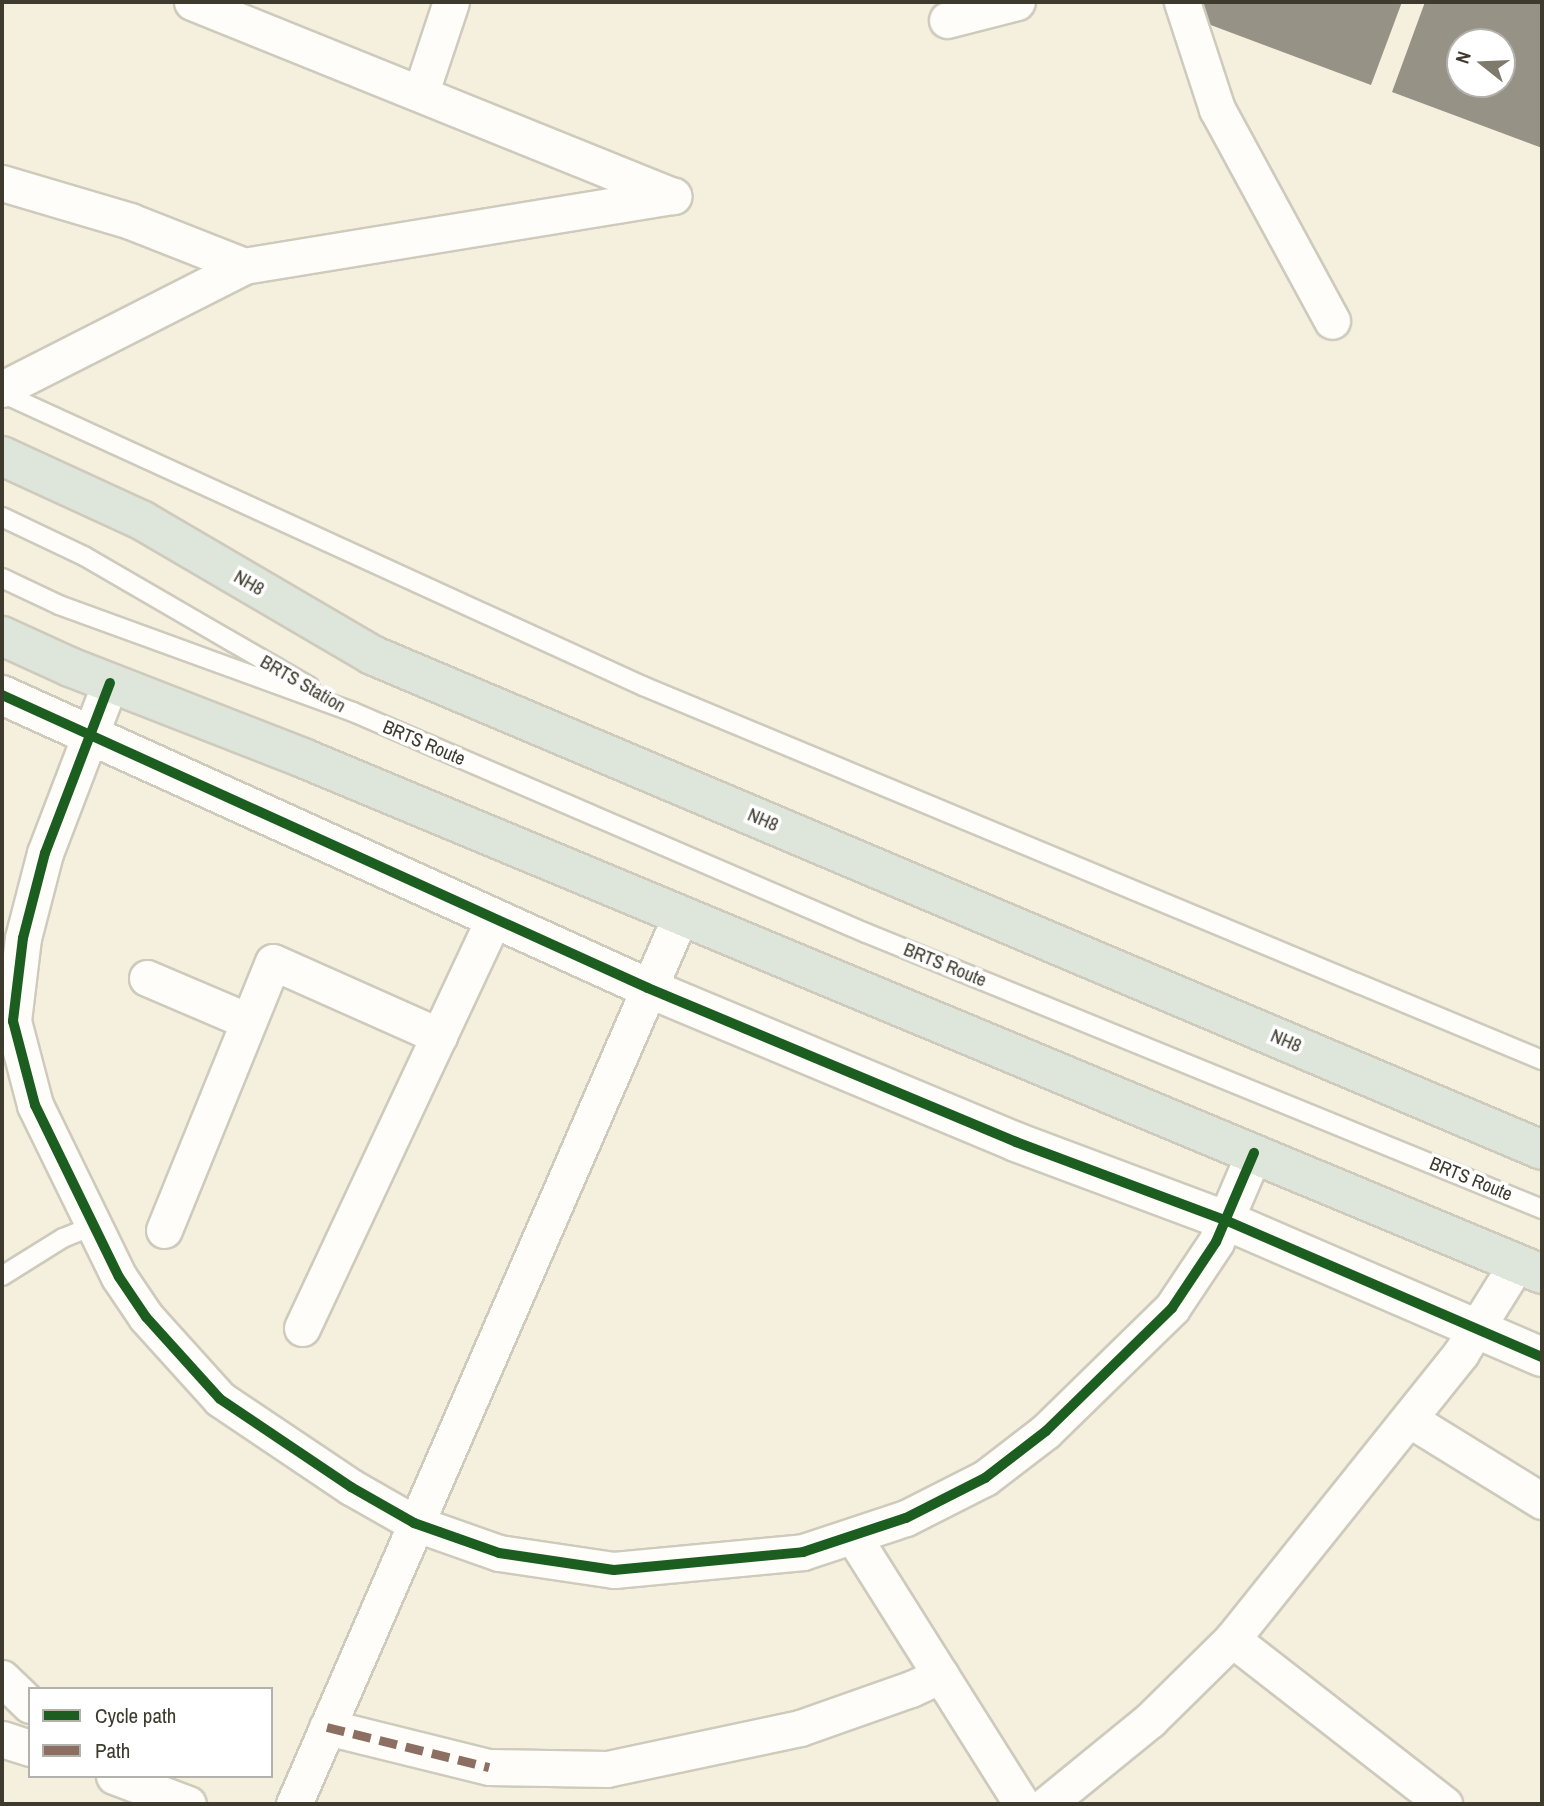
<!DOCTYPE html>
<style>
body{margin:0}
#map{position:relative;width:1544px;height:1806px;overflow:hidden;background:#f5f0de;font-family:"Archivo Narrow",sans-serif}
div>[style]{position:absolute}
.building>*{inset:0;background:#969285}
.roads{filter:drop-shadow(2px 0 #cecabc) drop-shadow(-2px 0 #cecabc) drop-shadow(0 2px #cecabc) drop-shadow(0 -2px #cecabc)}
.service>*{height:18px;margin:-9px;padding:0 9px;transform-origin:9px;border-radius:9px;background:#fefdfa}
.minor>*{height:35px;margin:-17.5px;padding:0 17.5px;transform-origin:17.5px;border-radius:17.5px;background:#fefdfa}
.tertiary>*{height:38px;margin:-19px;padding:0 19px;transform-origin:19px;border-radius:19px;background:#fefdfa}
.primary>*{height:38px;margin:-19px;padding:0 19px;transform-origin:19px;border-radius:19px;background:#dee5db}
.quiet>*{height:9px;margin-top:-4.5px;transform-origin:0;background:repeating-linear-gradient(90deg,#8d6e63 0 18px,transparent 0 27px)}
.cycleway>*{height:10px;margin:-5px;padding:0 5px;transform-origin:5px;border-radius:5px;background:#1b5e20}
span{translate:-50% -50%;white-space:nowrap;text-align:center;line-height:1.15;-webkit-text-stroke:7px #fff;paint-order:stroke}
.street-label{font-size:19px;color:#3e3b2e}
.frame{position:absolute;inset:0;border:4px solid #3e3b2e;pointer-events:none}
.legend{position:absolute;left:28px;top:1687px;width:245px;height:91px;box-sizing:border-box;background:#fff;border:2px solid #b2b1ab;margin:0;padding:9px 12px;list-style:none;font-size:21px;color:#3e3b2e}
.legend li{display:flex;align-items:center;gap:14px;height:35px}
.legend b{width:35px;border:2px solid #b2b1ab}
.north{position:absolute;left:1446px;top:28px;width:70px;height:70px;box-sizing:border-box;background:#fff;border:2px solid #b2b1ab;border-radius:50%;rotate:288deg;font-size:19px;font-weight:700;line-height:28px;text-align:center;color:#3e3b2e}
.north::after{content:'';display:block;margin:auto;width:24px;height:32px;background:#7e7a6c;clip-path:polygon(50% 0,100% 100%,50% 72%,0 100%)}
</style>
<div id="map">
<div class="building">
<i style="clip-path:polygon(1198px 2px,1402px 2px,1371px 85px,1192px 18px)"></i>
<i style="clip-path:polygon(evenodd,1425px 2px,1542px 2px,1542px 148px,1392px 92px,1425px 2px,1460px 42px,1502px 42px,1502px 84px,1460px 84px,1460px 42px)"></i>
</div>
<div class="roads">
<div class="service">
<i style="left:2px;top:393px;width:705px;rotate:24.57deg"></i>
<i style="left:643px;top:686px;width:974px;rotate:22.59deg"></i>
<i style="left:2px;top:517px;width:91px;rotate:25.4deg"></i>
<i style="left:84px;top:556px;width:261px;rotate:30.1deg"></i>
<i style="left:2px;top:578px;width:63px;rotate:25.3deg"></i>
<i style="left:59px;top:605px;width:313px;rotate:20deg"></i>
<i style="left:353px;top:712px;width:559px;rotate:23.31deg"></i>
<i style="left:866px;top:933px;width:730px;rotate:22.21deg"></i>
<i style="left:2px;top:1276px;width:72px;rotate:-31.9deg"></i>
<i style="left:63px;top:1238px;width:32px;rotate:-22deg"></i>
</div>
<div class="minor">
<i style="left:192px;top:2px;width:519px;rotate:21.97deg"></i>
<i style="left:1182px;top:2px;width:113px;rotate:71.9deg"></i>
<i style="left:1217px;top:109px;width:241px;rotate:61.5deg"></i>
<i style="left:947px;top:20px;width:72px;rotate:-14.4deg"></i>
<i style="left:421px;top:92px;width:95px;rotate:-71.6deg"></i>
<i style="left:2px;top:183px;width:134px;rotate:16.5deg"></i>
<i style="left:130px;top:221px;width:123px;rotate:21.5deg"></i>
<i style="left:2px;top:389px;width:271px;rotate:-26.9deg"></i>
<i style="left:244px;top:266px;width:435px;rotate:-9.3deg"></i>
<i style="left:110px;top:683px;width:182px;rotate:110.9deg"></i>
<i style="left:45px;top:853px;width:88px;rotate:104.5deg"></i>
<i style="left:23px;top:938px;width:84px;rotate:96.9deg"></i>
<i style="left:13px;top:1021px;width:87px;rotate:75.3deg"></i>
<i style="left:35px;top:1105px;width:191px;rotate:64deg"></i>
<i style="left:119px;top:1277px;width:48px;rotate:56deg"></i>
<i style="left:146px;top:1317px;width:110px;rotate:47.9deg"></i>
<i style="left:220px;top:1399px;width:158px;rotate:33.9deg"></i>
<i style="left:351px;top:1487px;width:73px;rotate:29.7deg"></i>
<i style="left:414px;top:1523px;width:90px;rotate:19.4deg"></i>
<i style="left:499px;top:1553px;width:116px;rotate:8.4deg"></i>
<i style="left:614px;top:1570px;width:190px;rotate:-5.4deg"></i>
<i style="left:803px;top:1552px;width:108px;rotate:-18.3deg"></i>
<i style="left:906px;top:1518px;width:89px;rotate:-26.9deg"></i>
<i style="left:985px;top:1478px;width:77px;rotate:-37.6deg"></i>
<i style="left:1046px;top:1431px;width:176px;rotate:-44.3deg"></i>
<i style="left:1172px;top:1308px;width:79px;rotate:-56.3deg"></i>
<i style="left:1216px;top:1242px;width:97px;rotate:-66.9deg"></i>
<i style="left:147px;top:978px;width:110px;rotate:23.1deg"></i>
<i style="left:164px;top:1230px;width:289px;rotate:-67.9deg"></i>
<i style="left:273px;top:962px;width:182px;rotate:24deg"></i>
<i style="left:302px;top:1328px;width:452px;rotate:-64.9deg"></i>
<i style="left:1409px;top:1419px;width:156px;rotate:31.7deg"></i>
<i style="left:853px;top:1536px;width:317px;rotate:57.8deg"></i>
<i style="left:1232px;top:1639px;width:269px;rotate:37.9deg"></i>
<i style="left:2px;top:1678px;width:39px;rotate:44deg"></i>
<i style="left:327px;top:1727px;width:167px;rotate:13.9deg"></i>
<i style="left:489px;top:1767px;width:118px;rotate:1deg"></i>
<i style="left:607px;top:1769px;width:197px;rotate:-12deg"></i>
<i style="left:800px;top:1728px;width:118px;rotate:-19.4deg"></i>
<i style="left:911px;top:1689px;width:33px;rotate:-25deg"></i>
<i style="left:2px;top:1739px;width:29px;rotate:18deg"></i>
<i style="left:114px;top:1776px;width:79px;rotate:20.7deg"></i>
<i style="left:294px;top:1804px;width:970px;rotate:-66.48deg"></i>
<i style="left:1047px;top:1804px;width:133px;rotate:-39.2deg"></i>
<i style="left:1150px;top:1720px;width:115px;rotate:-44.6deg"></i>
<i style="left:1232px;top:1639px;width:366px;rotate:-51.3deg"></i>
<i style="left:1461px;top:1353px;width:106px;rotate:-58.1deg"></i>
</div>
<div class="tertiary">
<i style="left:2px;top:695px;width:709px;rotate:24.4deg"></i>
<i style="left:648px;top:988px;width:399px;rotate:22.7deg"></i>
<i style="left:1016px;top:1142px;width:223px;rotate:20.5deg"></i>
<i style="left:1225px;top:1220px;width:345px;rotate:23.4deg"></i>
</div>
<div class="primary">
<i style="left:2px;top:456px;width:155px;rotate:24.7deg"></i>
<i style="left:143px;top:521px;width:265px;rotate:30.3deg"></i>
<i style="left:372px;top:655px;width:1270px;rotate:22.93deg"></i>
<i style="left:2px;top:636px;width:75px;rotate:24.5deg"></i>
<i style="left:70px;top:667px;width:250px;rotate:21.3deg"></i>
<i style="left:303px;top:758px;width:1342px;rotate:22.61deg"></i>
</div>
</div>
<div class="quiet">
<i style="left:327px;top:1727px;width:167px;rotate:13.9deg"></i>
</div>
<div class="cycleway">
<i style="left:110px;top:683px;width:182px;rotate:110.9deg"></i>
<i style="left:45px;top:853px;width:88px;rotate:104.5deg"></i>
<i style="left:23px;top:938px;width:84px;rotate:96.9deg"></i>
<i style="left:13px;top:1021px;width:87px;rotate:75.3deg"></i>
<i style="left:35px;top:1105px;width:191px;rotate:64deg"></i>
<i style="left:119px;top:1277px;width:48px;rotate:56deg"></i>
<i style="left:146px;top:1317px;width:110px;rotate:47.9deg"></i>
<i style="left:220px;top:1399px;width:158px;rotate:33.9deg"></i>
<i style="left:351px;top:1487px;width:73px;rotate:29.7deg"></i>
<i style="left:414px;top:1523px;width:90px;rotate:19.4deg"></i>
<i style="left:499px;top:1553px;width:116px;rotate:8.4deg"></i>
<i style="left:614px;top:1570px;width:190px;rotate:-5.4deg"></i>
<i style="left:803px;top:1552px;width:108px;rotate:-18.3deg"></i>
<i style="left:906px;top:1518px;width:89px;rotate:-26.9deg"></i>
<i style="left:985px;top:1478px;width:77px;rotate:-37.6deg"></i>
<i style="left:1046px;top:1431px;width:176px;rotate:-44.3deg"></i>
<i style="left:1172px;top:1308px;width:79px;rotate:-56.3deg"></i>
<i style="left:1216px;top:1242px;width:97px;rotate:-66.9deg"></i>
<i style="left:2px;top:695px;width:709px;rotate:24.4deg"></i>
<i style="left:648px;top:988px;width:399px;rotate:22.7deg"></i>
<i style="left:1016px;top:1142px;width:223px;rotate:20.5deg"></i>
<i style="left:1225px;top:1220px;width:345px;rotate:23.4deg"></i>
</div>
<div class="street-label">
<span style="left:249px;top:583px;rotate:30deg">NH8</span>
<span style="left:303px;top:684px;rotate:30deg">BRTS Station</span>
<span style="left:424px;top:743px;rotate:23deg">BRTS Route</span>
<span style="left:763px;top:820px;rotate:23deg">NH8</span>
<span style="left:945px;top:965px;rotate:22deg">BRTS Route</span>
<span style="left:1286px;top:1041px;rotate:23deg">NH8</span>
<span style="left:1471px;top:1179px;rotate:22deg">BRTS Route</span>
</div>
<div class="frame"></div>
<ul class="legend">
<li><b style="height:9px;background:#1b5e20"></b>Cycle path</li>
<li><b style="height:9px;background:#8d6e63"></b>Path</li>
</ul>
<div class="north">N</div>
</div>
